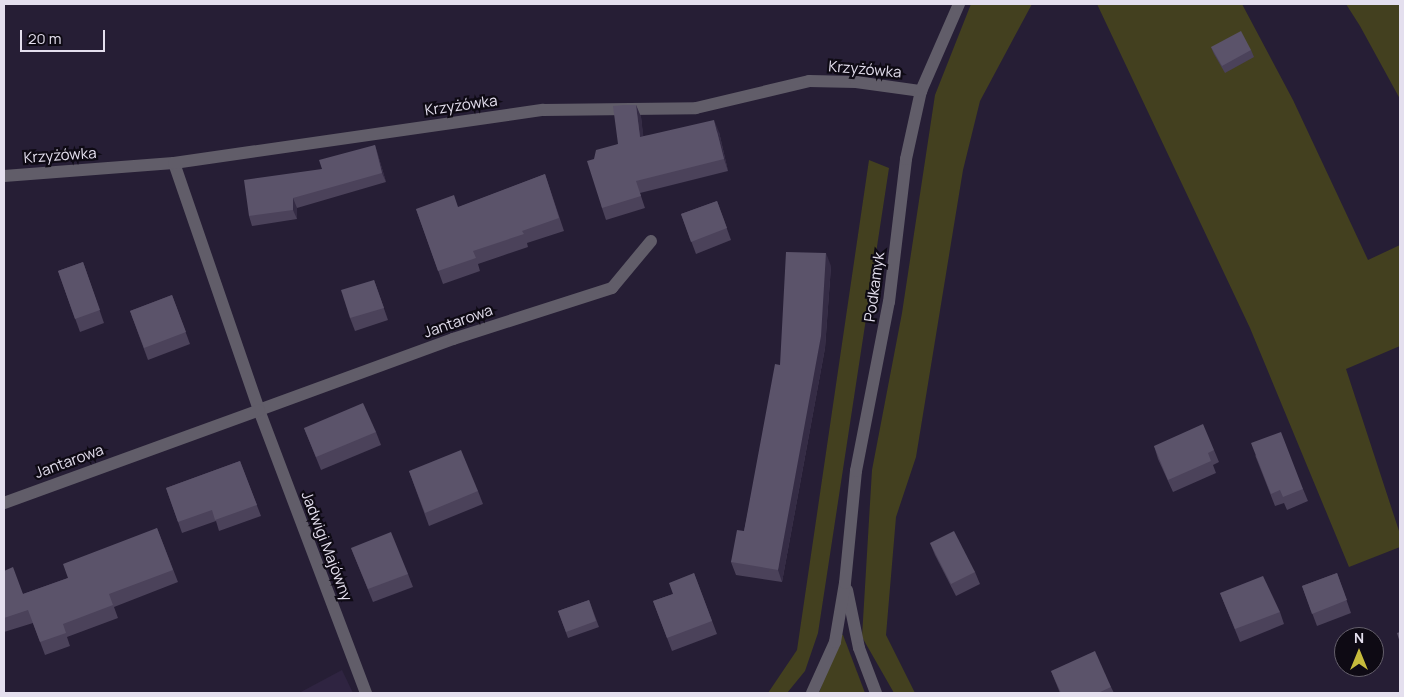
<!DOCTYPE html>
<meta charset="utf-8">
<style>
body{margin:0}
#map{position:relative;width:1404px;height:697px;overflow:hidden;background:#261e35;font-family:Manrope,sans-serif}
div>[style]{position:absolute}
.built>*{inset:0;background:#2f2441}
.green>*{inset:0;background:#43401f}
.lane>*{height:12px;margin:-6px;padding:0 6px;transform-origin:6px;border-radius:6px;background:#615d69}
.street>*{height:12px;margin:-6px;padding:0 6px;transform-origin:6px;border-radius:6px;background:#615d69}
.wall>*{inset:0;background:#4b425a}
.shaded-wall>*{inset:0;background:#352c45}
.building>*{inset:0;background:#5b536a}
span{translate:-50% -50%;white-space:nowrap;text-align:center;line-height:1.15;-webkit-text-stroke:4.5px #0e0a14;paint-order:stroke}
.street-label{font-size:15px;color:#e4dfee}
.frame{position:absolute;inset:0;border:5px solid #e4dfee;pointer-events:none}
.north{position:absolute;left:1334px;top:627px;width:50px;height:50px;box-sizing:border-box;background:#0e0a14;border:1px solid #645f6b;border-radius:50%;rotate:0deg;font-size:14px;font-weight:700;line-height:20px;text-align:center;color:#e4dfee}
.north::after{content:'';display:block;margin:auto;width:18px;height:22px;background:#c7bb3c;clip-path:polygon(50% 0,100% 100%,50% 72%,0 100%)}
.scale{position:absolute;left:20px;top:30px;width:85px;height:22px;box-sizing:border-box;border:2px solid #e4dfee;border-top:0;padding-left:6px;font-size:15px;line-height:18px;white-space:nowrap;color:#e4dfee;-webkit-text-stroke:4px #0e0a14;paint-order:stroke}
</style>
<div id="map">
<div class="built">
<i style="clip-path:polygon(342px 670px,353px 693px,299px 693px)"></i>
</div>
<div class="green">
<i style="clip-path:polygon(971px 4px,1032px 4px,980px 101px,963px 170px,916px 457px,896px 517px,886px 635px,915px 693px,894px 693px,862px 637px,872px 470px,902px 313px,935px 95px)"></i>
<i style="clip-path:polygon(1097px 4px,1242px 4px,1293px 100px,1368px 260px,1400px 245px,1400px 346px,1346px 369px,1400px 534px,1400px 547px,1349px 567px,1250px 328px)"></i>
<i style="clip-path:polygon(1346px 4px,1400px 4px,1400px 99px,1360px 26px)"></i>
<i style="clip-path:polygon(869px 160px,889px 168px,818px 633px,805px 671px,787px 693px,768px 693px,797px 650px)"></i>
<i style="clip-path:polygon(840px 634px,843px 635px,865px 693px,819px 693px)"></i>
</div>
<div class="lane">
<i style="left:259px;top:410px;width:207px;rotate:-20.1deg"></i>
<i style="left:453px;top:339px;width:167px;rotate:-17.8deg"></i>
<i style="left:612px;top:288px;width:61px;rotate:-50.3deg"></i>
</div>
<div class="street">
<i style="left:174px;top:163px;width:261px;rotate:71deg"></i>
<i style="left:259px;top:410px;width:303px;rotate:69.3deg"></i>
<i style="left:4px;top:176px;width:170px;rotate:-4.4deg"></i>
<i style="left:174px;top:163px;width:373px;rotate:-8.2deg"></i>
<i style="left:543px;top:110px;width:153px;rotate:-0.7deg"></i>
<i style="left:696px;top:108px;width:116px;rotate:-13.4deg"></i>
<i style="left:809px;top:81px;width:47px;rotate:1.2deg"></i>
<i style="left:856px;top:82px;width:66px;rotate:7.9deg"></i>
<i style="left:4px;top:503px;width:271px;rotate:-20deg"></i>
<i style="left:847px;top:590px;width:59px;rotate:78.3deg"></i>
<i style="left:859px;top:648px;width:48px;rotate:69.3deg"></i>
<i style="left:812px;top:693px;width:56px;rotate:-65.7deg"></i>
<i style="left:835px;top:642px;width:60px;rotate:-80.4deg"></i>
<i style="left:845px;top:583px;width:113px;rotate:-84.4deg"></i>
<i style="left:856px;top:471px;width:172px;rotate:-79deg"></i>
<i style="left:889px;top:302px;width:144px;rotate:-83.2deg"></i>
<i style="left:906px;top:159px;width:70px;rotate:-77.6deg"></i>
<i style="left:921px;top:91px;width:95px;rotate:-66.4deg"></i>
</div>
<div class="wall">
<i style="clip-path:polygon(1211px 47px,1251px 50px,1254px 57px,1225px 73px,1214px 54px)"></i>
<i style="clip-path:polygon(636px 105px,641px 117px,643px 136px,719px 132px,728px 171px,640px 193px,645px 208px,606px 220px,602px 208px,594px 159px,618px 144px)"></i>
<i style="clip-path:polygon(375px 145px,378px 155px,386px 182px,297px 208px,297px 219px,252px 226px,249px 216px,322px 169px)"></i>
<i style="clip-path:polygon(545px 174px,564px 231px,527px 243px,528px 247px,478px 264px,480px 271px,443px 284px,416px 209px,459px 207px)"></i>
<i style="clip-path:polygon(717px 201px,731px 240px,696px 254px,681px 214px)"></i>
<i style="clip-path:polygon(83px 262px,104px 323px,80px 332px,58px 271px)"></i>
<i style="clip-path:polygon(831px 266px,825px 348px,782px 582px,736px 575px,731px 562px,744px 531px,780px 365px)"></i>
<i style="clip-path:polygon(374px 280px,388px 320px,355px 331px,350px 318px)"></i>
<i style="clip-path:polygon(172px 295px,190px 344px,148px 360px,130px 311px)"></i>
<i style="clip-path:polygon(304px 428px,376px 432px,381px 445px,321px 470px)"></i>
<i style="clip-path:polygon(1154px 446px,1214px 450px,1219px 462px,1213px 465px,1216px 473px,1173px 492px,1158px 459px)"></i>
<i style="clip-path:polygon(1255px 455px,1303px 489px,1308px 501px,1287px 510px,1284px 503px,1275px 506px)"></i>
<i style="clip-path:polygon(240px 461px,261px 516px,219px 531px,216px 521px,182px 533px,166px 488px)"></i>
<i style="clip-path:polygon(409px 471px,478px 491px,483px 504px,429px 526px)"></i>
<i style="clip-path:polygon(157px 528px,178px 582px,114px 607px,118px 618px,67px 637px,70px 646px,45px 655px,33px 623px,4px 632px,4px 571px,23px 594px,68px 578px)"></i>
<i style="clip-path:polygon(930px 543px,975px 572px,980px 584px,956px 596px,935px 555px)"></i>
<i style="clip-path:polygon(351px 548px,408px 574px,413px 587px,373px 602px)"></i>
<i style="clip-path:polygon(694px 573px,717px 634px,672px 651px,653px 601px,673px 594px)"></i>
<i style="clip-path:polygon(1337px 573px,1351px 613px,1317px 626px,1302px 586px)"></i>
<i style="clip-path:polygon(1220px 593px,1280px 612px,1284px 624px,1240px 642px)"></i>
<i style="clip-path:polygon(589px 600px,599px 627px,568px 638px,558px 611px)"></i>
<i style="clip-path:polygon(1051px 671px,1111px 687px,1114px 693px,1060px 693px)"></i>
</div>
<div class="shaded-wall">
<i style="clip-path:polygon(636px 105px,641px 117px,645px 149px,640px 137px)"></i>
<i style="clip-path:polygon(714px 120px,719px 132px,728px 171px,724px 159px)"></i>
<i style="clip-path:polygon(375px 145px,378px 155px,386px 182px,382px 173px)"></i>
<i style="clip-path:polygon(293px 198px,297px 208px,297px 219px,293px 210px)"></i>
<i style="clip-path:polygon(826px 253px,831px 266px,825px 348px,782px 582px,778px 570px)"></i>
</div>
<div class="building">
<i style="clip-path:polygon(1241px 31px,1251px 50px,1222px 66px,1211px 47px)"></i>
<i style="clip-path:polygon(624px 105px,636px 105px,640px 137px,714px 120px,724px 159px,636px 181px,641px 196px,602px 208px,587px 161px,594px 159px,596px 150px,618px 144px,613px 106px)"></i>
<i style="clip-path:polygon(375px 145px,382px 173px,293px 198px,293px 210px,249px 216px,244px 180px,322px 169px,319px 160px)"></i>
<i style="clip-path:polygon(545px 174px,559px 218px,522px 231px,524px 234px,473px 251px,476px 258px,438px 271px,416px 209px,454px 195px,458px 207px)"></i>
<i style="clip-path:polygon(717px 201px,727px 228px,691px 242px,681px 214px)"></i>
<i style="clip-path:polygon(786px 252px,826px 253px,821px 336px,778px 570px,731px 562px,737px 530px,744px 531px,775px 364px,780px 365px)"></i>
<i style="clip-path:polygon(83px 262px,100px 310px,75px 319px,58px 271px)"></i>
<i style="clip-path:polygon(374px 280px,384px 308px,350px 318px,341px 290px)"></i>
<i style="clip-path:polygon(172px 295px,186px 332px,144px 348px,130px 311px)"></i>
<i style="clip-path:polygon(363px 403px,376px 432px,316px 457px,304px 428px)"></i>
<i style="clip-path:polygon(1203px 424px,1214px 450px,1208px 453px,1211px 461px,1168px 480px,1154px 446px)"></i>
<i style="clip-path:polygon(1281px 432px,1303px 489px,1283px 497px,1280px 490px,1271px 494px,1251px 443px)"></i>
<i style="clip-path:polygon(461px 450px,478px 491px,425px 513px,409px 471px)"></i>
<i style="clip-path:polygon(240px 461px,257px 505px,215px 520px,212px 510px,178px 522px,166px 488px)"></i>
<i style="clip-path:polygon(157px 528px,173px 570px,109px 594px,113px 605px,63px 624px,66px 633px,40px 642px,28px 610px,4px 618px,4px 571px,13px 567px,23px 594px,68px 578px,63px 564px)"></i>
<i style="clip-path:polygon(954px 531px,975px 572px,951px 584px,930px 543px)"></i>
<i style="clip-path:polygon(391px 532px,408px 574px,368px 589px,351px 548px)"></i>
<i style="clip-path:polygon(694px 573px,712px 621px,667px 638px,653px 601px,673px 594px,669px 583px)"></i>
<i style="clip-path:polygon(1337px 573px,1347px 600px,1312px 614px,1302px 586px)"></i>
<i style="clip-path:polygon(1263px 576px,1280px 612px,1235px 629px,1220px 593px)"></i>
<i style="clip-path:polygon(589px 600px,596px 621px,566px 632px,558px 611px)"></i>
<i style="clip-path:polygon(1400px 632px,1400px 643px,1397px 633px)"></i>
<i style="clip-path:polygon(1095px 651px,1111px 687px,1098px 693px,1061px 693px,1051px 671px)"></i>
</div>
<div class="street-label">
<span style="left:865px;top:69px;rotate:5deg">Krzyżówka</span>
<span style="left:461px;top:105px;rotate:-8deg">Krzyżówka</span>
<span style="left:60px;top:155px;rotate:-4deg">Krzyżówka</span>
<span style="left:874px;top:287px;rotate:-82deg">Podkamyk</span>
<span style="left:458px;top:321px;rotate:-19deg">Jantarowa</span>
<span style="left:69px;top:461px;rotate:-20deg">Jantarowa</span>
<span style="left:327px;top:546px;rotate:69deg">Jadwigi Majówny</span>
</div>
<div class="frame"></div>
<div class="north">N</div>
<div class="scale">20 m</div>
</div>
